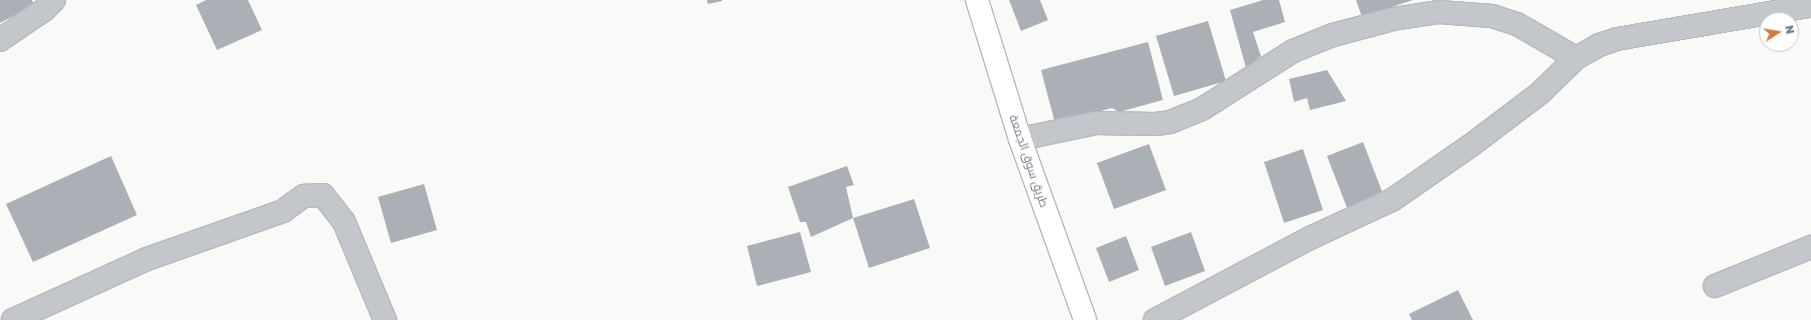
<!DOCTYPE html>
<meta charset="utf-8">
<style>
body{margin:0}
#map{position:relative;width:1811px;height:320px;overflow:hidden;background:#f9f9f8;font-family:"Golos Text",Cairo,sans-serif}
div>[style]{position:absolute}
.building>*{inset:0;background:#abb0b7}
.roads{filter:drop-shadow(1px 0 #b7b9be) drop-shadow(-1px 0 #b7b9be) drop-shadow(0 1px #b7b9be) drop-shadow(0 -1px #b7b9be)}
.street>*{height:22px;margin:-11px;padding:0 11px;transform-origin:11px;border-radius:11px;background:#c3c6ca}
.primary>*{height:22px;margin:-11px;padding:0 11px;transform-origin:11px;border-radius:11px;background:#fff}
span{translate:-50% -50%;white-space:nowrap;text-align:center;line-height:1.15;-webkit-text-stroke:4px #fff;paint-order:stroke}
.street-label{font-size:12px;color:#6b7585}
.north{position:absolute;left:1759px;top:12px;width:40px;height:40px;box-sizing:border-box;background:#fff;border:1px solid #c4c8ce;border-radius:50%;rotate:78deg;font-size:11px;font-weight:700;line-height:16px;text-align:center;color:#6b7585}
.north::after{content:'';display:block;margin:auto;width:14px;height:18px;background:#d37a3e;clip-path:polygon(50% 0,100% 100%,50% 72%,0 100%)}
</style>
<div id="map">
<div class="building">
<i style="clip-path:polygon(0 0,32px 0,34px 5px,0 23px)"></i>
<i style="clip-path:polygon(206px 0,248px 0,262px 30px,217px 50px,196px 5px)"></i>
<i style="clip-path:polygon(707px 0,722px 0,722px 1px,708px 4px)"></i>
<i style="clip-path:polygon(1009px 0,1040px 0,1048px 20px,1021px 31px)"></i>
<i style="clip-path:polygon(1263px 0,1279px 0,1285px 22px,1253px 32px,1261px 56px,1246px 68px,1230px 10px)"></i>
<i style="clip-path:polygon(1356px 0,1413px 0,1362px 17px)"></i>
<i style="clip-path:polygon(1208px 21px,1226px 81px,1174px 96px,1156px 36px)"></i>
<i style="clip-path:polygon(1148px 42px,1163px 100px,1119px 112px,1112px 108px,1055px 123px,1041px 70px)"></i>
<i style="clip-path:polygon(1327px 70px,1346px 101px,1310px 110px,1307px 98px,1294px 102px,1289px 79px)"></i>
<i style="clip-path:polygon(1363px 142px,1385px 199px,1349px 213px,1327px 156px)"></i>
<i style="clip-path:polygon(1149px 144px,1166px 190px,1114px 209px,1097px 163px)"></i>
<i style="clip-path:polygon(1303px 149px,1323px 210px,1284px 223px,1264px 162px)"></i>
<i style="clip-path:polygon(111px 156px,137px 215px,33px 262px,6px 204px)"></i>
<i style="clip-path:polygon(847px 166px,854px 185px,846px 187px,853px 218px,811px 237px,806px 222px,800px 222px,788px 187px)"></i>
<i style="clip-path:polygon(424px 184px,437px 230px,391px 243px,378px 197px)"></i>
<i style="clip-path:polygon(914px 199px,930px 248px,869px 268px,853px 218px)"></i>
<i style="clip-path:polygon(800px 232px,811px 272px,757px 286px,747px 246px)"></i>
<i style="clip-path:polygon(1191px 232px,1205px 271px,1165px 286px,1151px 247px)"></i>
<i style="clip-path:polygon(1126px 236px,1139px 270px,1109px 282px,1096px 248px)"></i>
<i style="clip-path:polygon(1458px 290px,1473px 320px,1412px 320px,1409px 314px)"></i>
</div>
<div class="roads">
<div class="street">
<i style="left:0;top:40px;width:53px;rotate:-34.3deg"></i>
<i style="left:44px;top:10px;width:14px;rotate:-45deg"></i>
<i style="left:1020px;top:139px;width:78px;rotate:-11.9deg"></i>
<i style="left:1096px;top:123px;width:60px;rotate:1deg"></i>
<i style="left:1156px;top:124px;width:14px;rotate:-8deg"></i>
<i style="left:1170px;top:122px;width:35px;rotate:-22deg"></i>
<i style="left:1202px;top:109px;width:108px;rotate:-32.5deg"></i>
<i style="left:1293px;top:51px;width:43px;rotate:-21.8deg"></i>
<i style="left:1333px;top:35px;width:62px;rotate:-14.9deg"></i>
<i style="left:1393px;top:19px;width:47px;rotate:-8.7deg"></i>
<i style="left:1439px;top:12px;width:53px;rotate:4.3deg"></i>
<i style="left:1492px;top:16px;width:26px;rotate:18deg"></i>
<i style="left:1517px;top:24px;width:68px;rotate:30deg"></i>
<i style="left:1715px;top:286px;width:104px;rotate:-22.1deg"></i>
<i style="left:13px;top:320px;width:147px;rotate:-24.5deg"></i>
<i style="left:147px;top:259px;width:144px;rotate:-19.4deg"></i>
<i style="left:283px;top:211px;width:26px;rotate:-36deg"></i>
<i style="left:304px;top:196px;width:19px;rotate:-3deg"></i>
<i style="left:323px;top:195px;width:34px;rotate:52deg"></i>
<i style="left:344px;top:222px;width:106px;rotate:67.3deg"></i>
<i style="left:1155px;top:320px;width:175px;rotate:-27.9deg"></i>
<i style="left:1310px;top:238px;width:90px;rotate:-24.9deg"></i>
<i style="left:1392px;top:200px;width:95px;rotate:-34.7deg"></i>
<i style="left:1470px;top:146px;width:88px;rotate:-37.1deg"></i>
<i style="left:1540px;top:93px;width:50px;rotate:-44.2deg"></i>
<i style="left:1576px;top:58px;width:26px;rotate:-29deg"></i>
<i style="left:1599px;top:45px;width:19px;rotate:-18deg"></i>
<i style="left:1617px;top:39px;width:197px;rotate:-9.7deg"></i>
</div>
<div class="primary">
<i style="left:977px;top:0;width:145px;rotate:72.8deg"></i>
<i style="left:1020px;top:139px;width:192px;rotate:70.2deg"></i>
</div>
</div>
<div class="street-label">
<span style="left:1029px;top:161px;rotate:71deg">طريق سوق الجمعة</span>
</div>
<div class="north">N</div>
</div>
